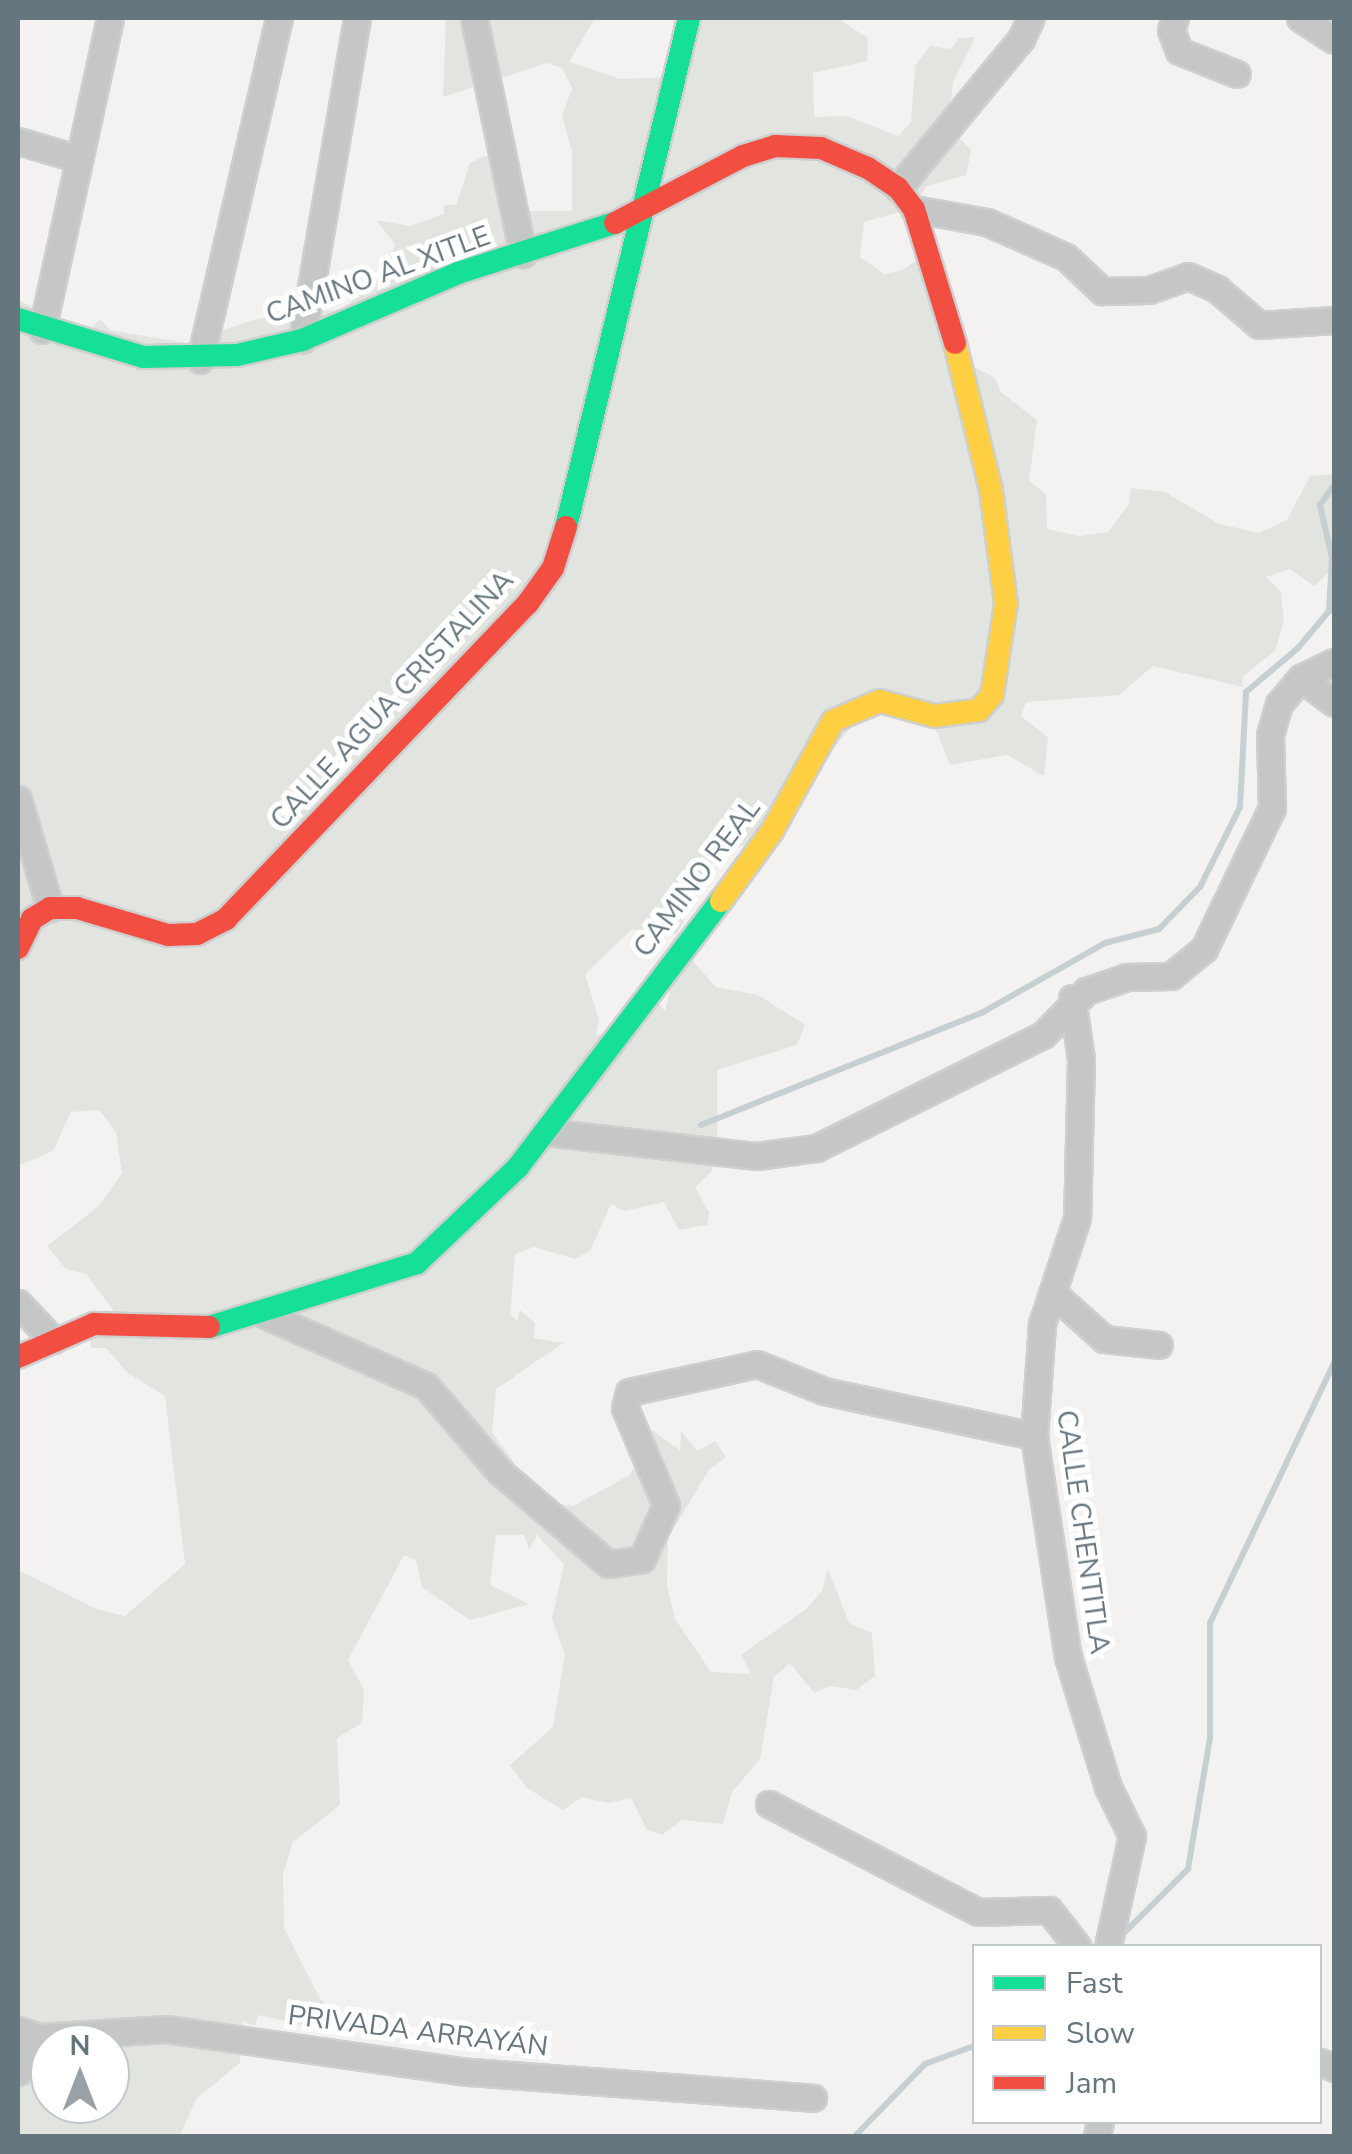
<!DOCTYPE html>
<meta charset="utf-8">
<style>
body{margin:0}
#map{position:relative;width:1352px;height:2154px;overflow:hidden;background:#f3f2f1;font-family:"Nunito Sans",sans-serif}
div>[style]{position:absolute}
.green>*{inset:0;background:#e2e4df}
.stream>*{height:6px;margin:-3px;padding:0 3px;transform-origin:3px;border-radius:3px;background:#c6cfd1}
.roads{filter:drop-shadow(2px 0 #cecfcf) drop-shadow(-2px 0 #cecfcf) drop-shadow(0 2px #cecfcf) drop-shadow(0 -2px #cecfcf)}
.street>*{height:25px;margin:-12.5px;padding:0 12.5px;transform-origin:12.5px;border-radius:12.5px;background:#c5c7c7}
.fast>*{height:22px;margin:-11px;padding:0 11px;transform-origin:11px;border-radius:11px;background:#16e098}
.slow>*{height:22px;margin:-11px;padding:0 11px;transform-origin:11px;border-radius:11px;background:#ffcf43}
.jam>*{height:22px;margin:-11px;padding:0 11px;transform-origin:11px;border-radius:11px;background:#f24e42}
span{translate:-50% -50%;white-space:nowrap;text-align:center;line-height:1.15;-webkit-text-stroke:10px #fff;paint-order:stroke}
.street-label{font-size:28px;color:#65767f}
.frame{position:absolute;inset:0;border:20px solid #65767f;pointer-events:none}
.legend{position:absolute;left:972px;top:1944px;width:350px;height:180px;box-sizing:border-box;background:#fff;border:2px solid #c1c8cc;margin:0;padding:12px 18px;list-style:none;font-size:30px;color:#65767f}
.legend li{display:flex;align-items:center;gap:20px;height:50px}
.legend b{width:50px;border:2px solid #c1c8cc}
.north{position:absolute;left:30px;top:2024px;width:100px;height:100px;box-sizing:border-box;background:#fff;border:2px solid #c1c8cc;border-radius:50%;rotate:0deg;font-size:28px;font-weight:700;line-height:40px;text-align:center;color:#65767f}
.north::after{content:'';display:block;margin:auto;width:35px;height:45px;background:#97a1a7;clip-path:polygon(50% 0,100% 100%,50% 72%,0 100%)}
</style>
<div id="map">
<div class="green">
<i style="clip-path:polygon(evenodd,446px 18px,595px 18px,569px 62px,620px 79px,668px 77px,700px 18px,837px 18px,868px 38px,867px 61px,813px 73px,814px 117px,847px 116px,898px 136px,911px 122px,915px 66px,930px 46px,951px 49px,959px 38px,975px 37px,953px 82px,948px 125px,971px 150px,966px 175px,927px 186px,910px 209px,864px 222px,860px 257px,884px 274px,903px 270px,935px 246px,966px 363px,994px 377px,1001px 392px,1037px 420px,1029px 481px,1046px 494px,1047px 529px,1080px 536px,1108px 532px,1129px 504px,1131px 488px,1165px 492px,1219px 524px,1259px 533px,1287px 520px,1310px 476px,1334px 474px,1334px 568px,1314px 586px,1290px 569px,1266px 577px,1281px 592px,1284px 621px,1275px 651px,1242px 677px,1243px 687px,1153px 666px,1119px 695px,1026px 702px,1021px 716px,1048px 737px,1044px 776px,1007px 755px,950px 765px,937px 732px,884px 688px,757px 839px,716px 857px,677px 934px,632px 929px,585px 974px,599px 1020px,596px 1035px,614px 1032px,657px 1002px,665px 1011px,681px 948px,716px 987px,758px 995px,805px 1025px,797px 1045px,717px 1070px,717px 1148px,711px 1172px,695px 1187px,709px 1212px,707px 1225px,679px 1230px,664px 1202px,624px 1211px,611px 1204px,590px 1251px,575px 1259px,534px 1247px,515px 1254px,510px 1315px,517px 1320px,520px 1310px,535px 1323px,534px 1338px,563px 1343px,496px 1389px,492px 1432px,528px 1482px,560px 1504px,573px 1506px,630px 1475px,638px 1460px,636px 1432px,652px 1430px,680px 1450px,681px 1431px,697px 1451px,715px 1441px,726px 1457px,709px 1470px,668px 1538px,667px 1586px,675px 1619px,711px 1672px,751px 1674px,741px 1655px,806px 1609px,822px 1591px,828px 1569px,849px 1623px,872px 1633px,875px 1676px,856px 1690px,830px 1686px,814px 1693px,790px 1663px,774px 1677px,760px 1759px,732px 1792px,723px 1824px,682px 1820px,662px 1835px,647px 1830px,631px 1798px,608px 1803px,582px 1797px,563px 1810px,527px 1788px,510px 1765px,553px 1727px,565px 1654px,552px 1619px,564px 1564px,537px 1535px,529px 1550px,524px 1535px,496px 1535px,490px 1585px,529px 1604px,470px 1620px,422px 1587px,416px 1560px,404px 1555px,348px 1660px,364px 1690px,362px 1723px,337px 1738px,340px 1805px,293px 1842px,283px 1874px,284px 1928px,320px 1999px,345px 2022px,317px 2028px,258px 2015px,255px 2026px,242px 2020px,240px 2063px,196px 2099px,180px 2136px,18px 2136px,18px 1570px,96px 1609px,125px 1616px,185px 1564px,165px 1396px,128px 1373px,106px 1348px,91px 1348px,91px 1337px,116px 1314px,86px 1274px,66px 1269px,47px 1246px,99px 1206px,122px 1173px,116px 1132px,99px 1110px,71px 1112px,53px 1151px,18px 1166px,18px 300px,86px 334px,100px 319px,110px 330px,186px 343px,256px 319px,342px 309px,386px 274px,395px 244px,376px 220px,410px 226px,444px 214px,444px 205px,456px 205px,470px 163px,485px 156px,505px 157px,514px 211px,572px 211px,572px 151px,562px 116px,572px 88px,562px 68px,547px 63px,443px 97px,446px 18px,50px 2044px,110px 2044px,110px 2104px,50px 2104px,50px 2044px)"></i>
</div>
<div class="stream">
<i style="left:701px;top:1125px;width:304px;rotate:-21.8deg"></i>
<i style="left:983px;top:1012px;width:140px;rotate:-29.5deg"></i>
<i style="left:1105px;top:943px;width:56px;rotate:-14.5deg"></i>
<i style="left:1159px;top:929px;width:59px;rotate:-45.7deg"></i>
<i style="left:1200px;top:887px;width:89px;rotate:-63.4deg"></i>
<i style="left:1240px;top:807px;width:115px;rotate:-87deg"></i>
<i style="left:1246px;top:692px;width:68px;rotate:-40.2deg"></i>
<i style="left:1298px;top:648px;width:48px;rotate:-50deg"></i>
<i style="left:1329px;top:611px;width:53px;rotate:-86.8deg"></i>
<i style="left:1332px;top:558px;width:54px;rotate:-102.8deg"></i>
<i style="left:1320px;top:505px;width:24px;rotate:-55deg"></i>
<i style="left:1121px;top:1936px;width:95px;rotate:-45deg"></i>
<i style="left:1188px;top:1869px;width:134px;rotate:-80.5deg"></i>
<i style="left:1210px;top:1737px;width:114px;rotate:-90deg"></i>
<i style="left:1210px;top:1623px;width:288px;rotate:-64.5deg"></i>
<i style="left:855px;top:2136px;width:100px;rotate:-45.8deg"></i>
<i style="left:925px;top:2064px;width:52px;rotate:-20.2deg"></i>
</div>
<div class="roads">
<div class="street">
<i style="left:474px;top:18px;width:241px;rotate:78.3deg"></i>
<i style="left:1175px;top:18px;width:13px;rotate:108deg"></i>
<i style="left:1171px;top:30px;width:22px;rotate:69deg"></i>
<i style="left:1179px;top:51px;width:62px;rotate:21.6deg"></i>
<i style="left:1300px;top:18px;width:40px;rotate:32.9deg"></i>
<i style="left:18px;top:141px;width:64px;rotate:16.4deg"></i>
<i style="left:898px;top:188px;width:193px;rotate:-50.5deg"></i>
<i style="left:1021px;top:39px;width:23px;rotate:-65deg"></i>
<i style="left:914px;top:209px;width:74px;rotate:10.1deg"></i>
<i style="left:987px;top:222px;width:86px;rotate:23.9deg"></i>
<i style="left:1066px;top:257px;width:50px;rotate:43.4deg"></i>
<i style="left:1102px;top:291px;width:47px;rotate:-1.2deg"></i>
<i style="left:1149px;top:290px;width:41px;rotate:-19.7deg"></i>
<i style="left:1188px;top:276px;width:32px;rotate:24deg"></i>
<i style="left:1217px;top:289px;width:55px;rotate:40.6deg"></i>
<i style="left:1259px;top:325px;width:75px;rotate:-3.8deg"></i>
<i style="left:42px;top:330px;width:319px;rotate:-77.7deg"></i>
<i style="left:302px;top:340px;width:327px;rotate:-80.3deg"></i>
<i style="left:200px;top:360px;width:351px;rotate:-77deg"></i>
<i style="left:1301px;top:678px;width:41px;rotate:37.1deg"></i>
<i style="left:18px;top:799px;width:114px;rotate:73.6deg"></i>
<i style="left:1072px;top:998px;width:62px;rotate:81.6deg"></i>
<i style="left:1081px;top:1059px;width:159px;rotate:91.4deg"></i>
<i style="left:1077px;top:1218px;width:112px;rotate:108.3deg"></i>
<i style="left:1042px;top:1324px;width:112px;rotate:94.1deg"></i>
<i style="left:1034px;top:1436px;width:224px;rotate:81.3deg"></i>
<i style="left:1068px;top:1657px;width:136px;rotate:72.9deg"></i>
<i style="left:1108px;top:1787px;width:55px;rotate:63.9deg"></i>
<i style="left:1132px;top:1836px;width:113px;rotate:102.3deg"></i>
<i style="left:545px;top:1132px;width:213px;rotate:6.5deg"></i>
<i style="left:757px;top:1156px;width:60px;rotate:-7.7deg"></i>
<i style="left:816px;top:1148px;width:254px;rotate:-26.5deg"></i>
<i style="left:1043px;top:1035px;width:62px;rotate:-45.7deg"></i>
<i style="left:1086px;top:991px;width:43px;rotate:-18.9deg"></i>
<i style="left:1127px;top:977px;width:44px;rotate:-1.3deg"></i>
<i style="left:1171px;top:976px;width:43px;rotate:-39.3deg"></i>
<i style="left:1204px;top:949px;width:157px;rotate:-64.3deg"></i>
<i style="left:1272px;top:808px;width:73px;rotate:-91.6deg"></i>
<i style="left:1270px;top:735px;width:32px;rotate:-74deg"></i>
<i style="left:1279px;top:704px;width:34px;rotate:-50deg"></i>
<i style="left:1301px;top:678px;width:37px;rotate:-26deg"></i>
<i style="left:1055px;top:1295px;width:66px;rotate:41.9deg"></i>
<i style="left:1104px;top:1339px;width:55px;rotate:6.2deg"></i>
<i style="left:18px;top:1303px;width:51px;rotate:46.6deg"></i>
<i style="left:265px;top:1315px;width:176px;rotate:23.8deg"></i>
<i style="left:426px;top:1386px;width:113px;rotate:49.3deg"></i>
<i style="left:500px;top:1472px;width:142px;rotate:40.4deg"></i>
<i style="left:608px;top:1564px;width:34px;rotate:-8deg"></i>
<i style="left:642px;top:1559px;width:59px;rotate:-66deg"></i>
<i style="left:666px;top:1505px;width:105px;rotate:-112.9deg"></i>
<i style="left:625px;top:1408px;width:16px;rotate:-76deg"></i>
<i style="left:629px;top:1392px;width:131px;rotate:-12.3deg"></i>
<i style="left:757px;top:1364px;width:72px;rotate:21.9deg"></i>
<i style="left:824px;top:1391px;width:215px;rotate:12.1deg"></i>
<i style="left:769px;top:1804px;width:235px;rotate:27.3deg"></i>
<i style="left:978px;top:1912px;width:71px;rotate:-1.6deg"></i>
<i style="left:1049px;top:1910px;width:46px;rotate:52.1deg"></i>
<i style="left:18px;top:2030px;width:22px;rotate:18deg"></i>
<i style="left:39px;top:2037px;width:127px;rotate:-3.6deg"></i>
<i style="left:166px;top:2029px;width:307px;rotate:8.1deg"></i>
<i style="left:470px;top:2072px;width:344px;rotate:4.3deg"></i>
<i style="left:1320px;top:2062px;width:15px;rotate:23deg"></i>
<i style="left:18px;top:2072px;width:41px;rotate:-59deg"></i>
<i style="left:1097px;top:2136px;width:14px;rotate:-78deg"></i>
</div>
<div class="fast">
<i style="left:18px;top:319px;width:131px;rotate:16.9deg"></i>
<i style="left:143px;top:357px;width:94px;rotate:-1.2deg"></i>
<i style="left:237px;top:355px;width:67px;rotate:-13deg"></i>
<i style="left:302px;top:340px;width:170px;rotate:-23.2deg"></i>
<i style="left:458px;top:273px;width:165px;rotate:-17.7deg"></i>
<i style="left:566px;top:527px;width:524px;rotate:-76.41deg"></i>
<i style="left:209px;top:1327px;width:218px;rotate:-17.1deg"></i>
<i style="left:417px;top:1263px;width:139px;rotate:-43.5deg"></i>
<i style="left:518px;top:1167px;width:335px;rotate:-52.7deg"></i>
</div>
<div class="slow">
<i style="left:721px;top:901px;width:87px;rotate:-53.9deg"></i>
<i style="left:772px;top:831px;width:126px;rotate:-61deg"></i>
<i style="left:833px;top:721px;width:51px;rotate:-23.1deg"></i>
<i style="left:880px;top:701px;width:57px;rotate:15.3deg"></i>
<i style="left:935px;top:716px;width:44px;rotate:-7.8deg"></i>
<i style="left:979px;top:710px;width:20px;rotate:-49deg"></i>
<i style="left:992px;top:695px;width:92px;rotate:-81.3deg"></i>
<i style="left:1006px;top:604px;width:115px;rotate:-97.5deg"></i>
<i style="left:991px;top:490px;width:151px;rotate:-103.8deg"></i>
</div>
<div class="jam">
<i style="left:615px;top:223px;width:144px;rotate:-27.6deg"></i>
<i style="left:743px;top:156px;width:34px;rotate:-17deg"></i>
<i style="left:775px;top:146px;width:46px;rotate:2.5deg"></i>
<i style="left:821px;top:148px;width:51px;rotate:23.1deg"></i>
<i style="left:868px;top:168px;width:36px;rotate:34deg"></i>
<i style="left:898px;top:188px;width:26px;rotate:53deg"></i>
<i style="left:914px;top:209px;width:140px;rotate:73deg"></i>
<i style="left:18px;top:948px;width:32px;rotate:-64deg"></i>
<i style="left:32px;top:919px;width:21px;rotate:-31deg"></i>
<i style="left:50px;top:908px;width:27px"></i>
<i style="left:77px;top:908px;width:95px;rotate:16.5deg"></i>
<i style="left:168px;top:935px;width:29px;rotate:-2deg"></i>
<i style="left:197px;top:934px;width:33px;rotate:-27deg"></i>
<i style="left:226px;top:919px;width:437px;rotate:-46.3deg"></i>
<i style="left:528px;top:603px;width:43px;rotate:-54.5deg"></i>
<i style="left:553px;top:568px;width:43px;rotate:-72.4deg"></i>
<i style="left:18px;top:1357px;width:83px;rotate:-23.5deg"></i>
<i style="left:94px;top:1324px;width:115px;rotate:1.5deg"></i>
</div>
</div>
<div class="street-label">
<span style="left:378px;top:275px;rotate:-20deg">CAMINO AL XITLE</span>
<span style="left:392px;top:700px;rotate:-47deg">CALLE AGUA CRISTALINA</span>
<span style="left:697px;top:878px;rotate:-53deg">CAMINO REAL</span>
<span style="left:1083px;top:1532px;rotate:82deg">CALLE CHENTITLA</span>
<span style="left:418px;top:2031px;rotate:7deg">PRIVADA ARRAYÁN</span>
</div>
<div class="frame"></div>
<ul class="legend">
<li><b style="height:12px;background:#16e098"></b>Fast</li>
<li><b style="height:12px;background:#ffcf43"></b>Slow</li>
<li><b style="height:12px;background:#f24e42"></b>Jam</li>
</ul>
<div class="north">N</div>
</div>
